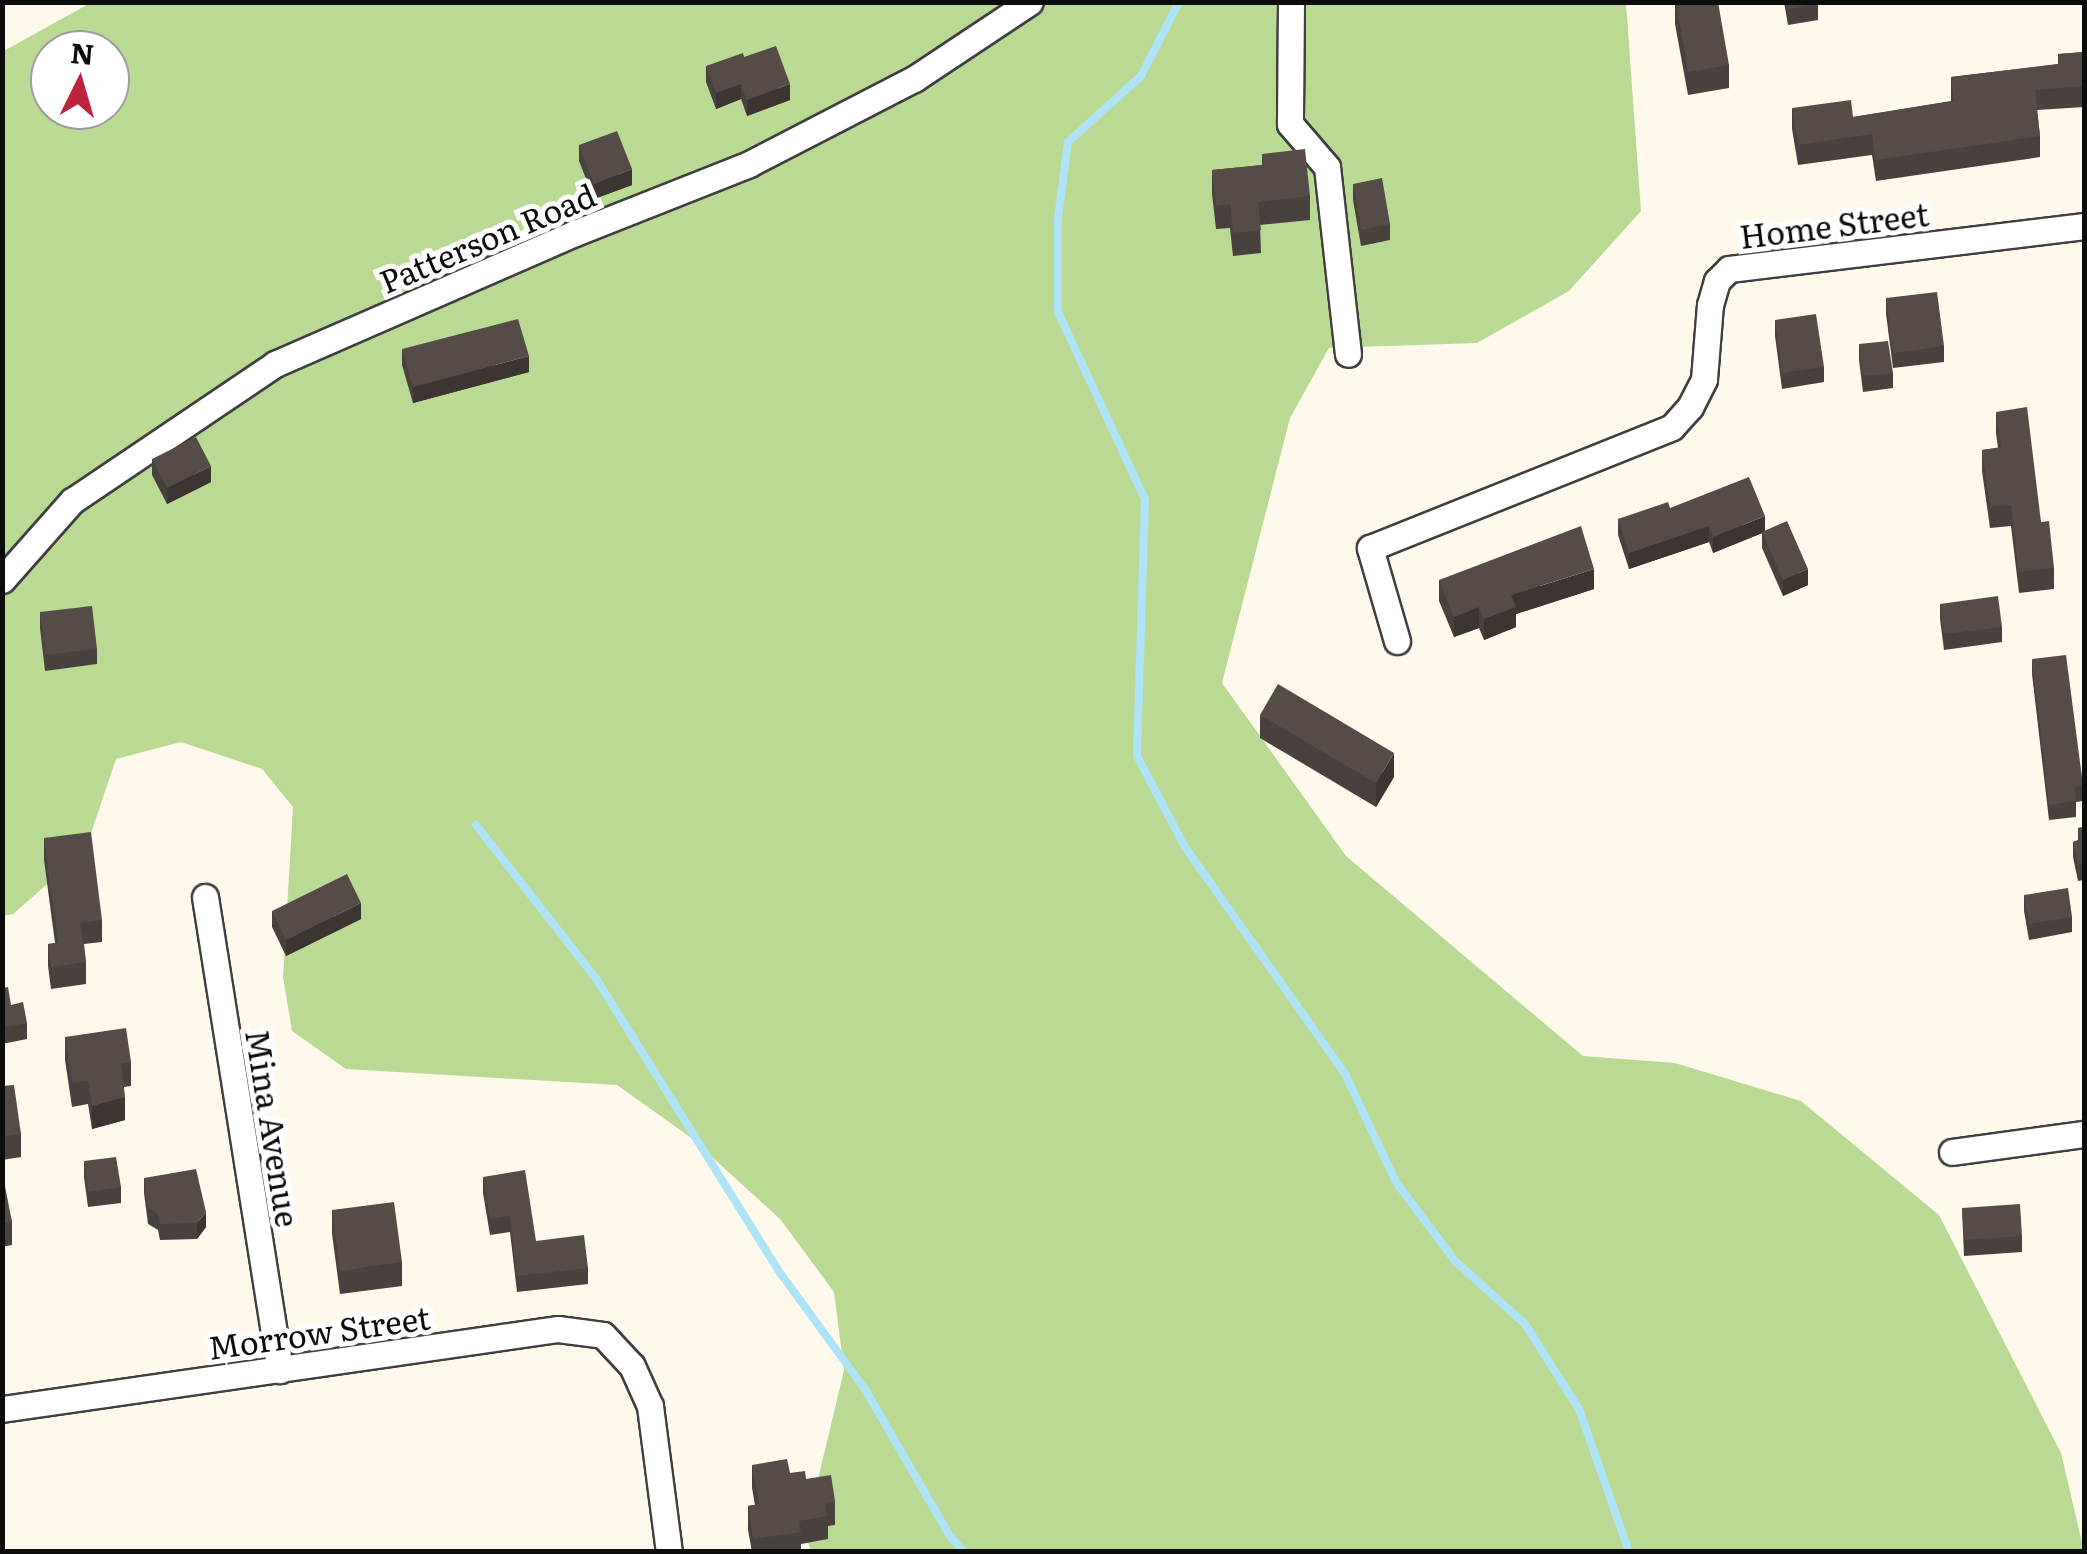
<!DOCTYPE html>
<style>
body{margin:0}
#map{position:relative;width:2087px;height:1554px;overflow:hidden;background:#fff9eb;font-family:Literata,serif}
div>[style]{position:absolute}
.forest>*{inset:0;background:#bada94}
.stream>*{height:8px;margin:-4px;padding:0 4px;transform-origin:4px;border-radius:4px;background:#afe3f7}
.roads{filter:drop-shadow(2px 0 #3f3f3f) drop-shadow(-2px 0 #3f3f3f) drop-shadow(0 2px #3f3f3f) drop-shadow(0 -2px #3f3f3f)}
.minor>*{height:25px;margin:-12.5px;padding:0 12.5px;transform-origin:12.5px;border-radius:12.5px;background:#fff}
.wall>*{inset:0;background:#49413e}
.shaded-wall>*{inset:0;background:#3c3532}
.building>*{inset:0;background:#554c48}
span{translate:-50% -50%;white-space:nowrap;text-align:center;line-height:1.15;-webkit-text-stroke:10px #fff;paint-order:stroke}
.street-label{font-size:32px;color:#0c0c0c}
.frame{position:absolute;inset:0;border:5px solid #0c0c0c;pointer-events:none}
.north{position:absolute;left:30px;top:30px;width:100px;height:100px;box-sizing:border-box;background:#fff;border:2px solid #9e9e9e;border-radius:50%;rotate:5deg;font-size:28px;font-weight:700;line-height:40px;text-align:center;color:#0c0c0c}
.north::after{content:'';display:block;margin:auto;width:35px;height:45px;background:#bd233a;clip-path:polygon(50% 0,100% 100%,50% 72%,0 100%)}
</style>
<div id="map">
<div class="forest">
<i style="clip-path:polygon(evenodd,92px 2px,1626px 3px,1641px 211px,1569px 291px,1477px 343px,1329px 348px,1290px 418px,1222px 683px,1346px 856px,1583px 1056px,1675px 1063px,1801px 1101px,1939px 1215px,2061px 1453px,2084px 1551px,811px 1551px,805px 1534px,844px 1370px,834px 1292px,780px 1219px,690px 1137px,617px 1085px,346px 1069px,292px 1031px,283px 977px,293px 807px,262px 769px,181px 742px,116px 759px,85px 851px,13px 914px,3px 916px,2px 52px,92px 2px,50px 50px,110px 50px,110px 110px,50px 110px,50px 50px)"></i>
</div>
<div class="stream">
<i style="left:1179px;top:2px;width:83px;rotate:117.2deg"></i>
<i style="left:1141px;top:76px;width:98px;rotate:137.9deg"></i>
<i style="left:1068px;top:142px;width:77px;rotate:97.5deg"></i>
<i style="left:1058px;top:218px;width:94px;rotate:90deg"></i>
<i style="left:1058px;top:312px;width:206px;rotate:65.1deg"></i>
<i style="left:1145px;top:499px;width:257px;rotate:91.8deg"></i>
<i style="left:1137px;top:756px;width:103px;rotate:62.2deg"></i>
<i style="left:1185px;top:847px;width:278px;rotate:54.8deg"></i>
<i style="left:1345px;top:1074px;width:119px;rotate:64.7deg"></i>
<i style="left:1396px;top:1182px;width:99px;rotate:53.2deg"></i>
<i style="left:1455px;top:1261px;width:94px;rotate:42deg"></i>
<i style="left:1525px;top:1324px;width:101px;rotate:57.6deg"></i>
<i style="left:1579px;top:1409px;width:151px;rotate:70.7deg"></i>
<i style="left:476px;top:825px;width:197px;rotate:52deg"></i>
<i style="left:597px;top:980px;width:347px;rotate:58deg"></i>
<i style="left:781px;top:1274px;width:142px;rotate:53.9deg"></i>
<i style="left:865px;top:1389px;width:170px;rotate:60deg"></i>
<i style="left:950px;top:1536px;width:21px;rotate:49deg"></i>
</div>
<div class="roads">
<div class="minor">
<i style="left:1291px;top:2px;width:122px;rotate:90.5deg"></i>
<i style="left:1290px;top:124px;width:57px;rotate:49.3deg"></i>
<i style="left:1327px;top:167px;width:188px;rotate:83.6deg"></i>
<i style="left:2px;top:580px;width:106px;rotate:-48.5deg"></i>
<i style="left:72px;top:501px;width:245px;rotate:-34deg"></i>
<i style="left:275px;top:364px;width:327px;rotate:-23.6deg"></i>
<i style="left:575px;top:233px;width:187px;rotate:-21.6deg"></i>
<i style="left:749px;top:164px;width:186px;rotate:-27.3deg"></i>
<i style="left:914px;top:79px;width:139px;rotate:-33.6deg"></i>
<i style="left:1397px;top:641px;width:97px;rotate:-106.2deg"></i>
<i style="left:1370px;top:548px;width:325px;rotate:-21.8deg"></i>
<i style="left:1672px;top:427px;width:27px;rotate:-48deg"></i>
<i style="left:1690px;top:407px;width:31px;rotate:-63deg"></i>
<i style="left:1704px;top:379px;width:74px;rotate:-85.4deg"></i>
<i style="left:1710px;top:305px;width:25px;rotate:-74deg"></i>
<i style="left:1717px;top:281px;width:17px;rotate:-45deg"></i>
<i style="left:1729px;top:269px;width:358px;rotate:-6.9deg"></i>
<i style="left:205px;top:897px;width:479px;rotate:81deg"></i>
<i style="left:1952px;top:1152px;width:133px;rotate:-7.8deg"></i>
<i style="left:2px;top:1409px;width:562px;rotate:-8.19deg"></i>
<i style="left:558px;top:1329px;width:45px;rotate:7.6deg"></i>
<i style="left:603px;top:1335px;width:42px;rotate:46.9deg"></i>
<i style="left:632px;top:1366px;width:44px;rotate:65.8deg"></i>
<i style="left:650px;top:1406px;width:147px;rotate:82.6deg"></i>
</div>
</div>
<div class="wall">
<i style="clip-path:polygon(1675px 2px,1729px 65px,1729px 88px,1688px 95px,1675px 24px)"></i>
<i style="clip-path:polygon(1784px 2px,1818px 2px,1818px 20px,1788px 25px)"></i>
<i style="clip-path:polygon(2084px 52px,2084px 107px,2037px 110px,2040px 136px,2040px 157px,1876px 181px,1872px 155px,1798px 165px,1792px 129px,1792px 108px,1853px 117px,1951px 101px,1951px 77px,2058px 64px,2058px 54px)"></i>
<i style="clip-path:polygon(744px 57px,790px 100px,747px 116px,741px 99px,716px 109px,706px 82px,706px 66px)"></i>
<i style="clip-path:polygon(579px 145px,632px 185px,594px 199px,579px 161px)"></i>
<i style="clip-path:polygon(1262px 154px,1310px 196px,1310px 220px,1260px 225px,1261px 253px,1233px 256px,1230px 228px,1216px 229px,1212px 194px,1212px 170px,1262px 165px)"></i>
<i style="clip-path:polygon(1353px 184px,1390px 224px,1390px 240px,1361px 246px,1353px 200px)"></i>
<i style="clip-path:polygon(1886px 298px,1944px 346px,1944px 362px,1893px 368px,1886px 314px)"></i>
<i style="clip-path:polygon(1775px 320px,1824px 367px,1824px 382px,1782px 389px,1775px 336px)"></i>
<i style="clip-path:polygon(1859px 344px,1893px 373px,1893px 388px,1863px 392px,1859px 360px)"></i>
<i style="clip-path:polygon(402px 349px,529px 372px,413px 403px,402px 365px)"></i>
<i style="clip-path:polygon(1996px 412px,2041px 522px,2054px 568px,2054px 589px,2019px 593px,2011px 526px,1990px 528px,1982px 471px,1982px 450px,1998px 448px,1996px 433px)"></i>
<i style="clip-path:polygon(152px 459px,211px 482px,167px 504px,152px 475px)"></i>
<i style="clip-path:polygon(1670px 508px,1765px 531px,1808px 585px,1783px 596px,1762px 548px,1762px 533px,1713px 553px,1709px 542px,1629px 569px,1618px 535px,1618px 519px)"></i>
<i style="clip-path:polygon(1439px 580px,1594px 589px,1516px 614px,1516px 627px,1484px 640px,1479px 628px,1454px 637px,1439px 601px)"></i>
<i style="clip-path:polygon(1940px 604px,2002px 627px,2002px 642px,1944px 650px,1940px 619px)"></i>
<i style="clip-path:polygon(40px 612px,97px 649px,97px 664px,45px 671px,40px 628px)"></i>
<i style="clip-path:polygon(2032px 659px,2083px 785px,2083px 801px,2076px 802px,2076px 817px,2049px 820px,2032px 674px)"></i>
<i style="clip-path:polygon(1260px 715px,1394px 777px,1376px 807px,1260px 738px)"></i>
<i style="clip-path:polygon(2084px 827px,2084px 880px,2078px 881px,2073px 857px,2073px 842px,2078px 840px,2078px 828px)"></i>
<i style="clip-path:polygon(44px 838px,102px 920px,102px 942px,84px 944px,86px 962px,86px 984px,51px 989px,48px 966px,48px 944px,55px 943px,44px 860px)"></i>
<i style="clip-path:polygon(2024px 895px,2072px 917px,2072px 932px,2029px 940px,2024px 911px)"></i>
<i style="clip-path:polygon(272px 911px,361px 919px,286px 956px,272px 927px)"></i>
<i style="clip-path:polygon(2px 988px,11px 1005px,27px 1023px,27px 1039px,2px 1044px)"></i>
<i style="clip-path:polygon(65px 1037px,131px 1062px,131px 1086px,124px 1087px,125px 1120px,92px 1129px,88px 1104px,72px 1107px,65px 1060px)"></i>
<i style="clip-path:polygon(2px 1086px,21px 1134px,21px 1157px,2px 1160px)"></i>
<i style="clip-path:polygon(84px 1161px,121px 1187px,121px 1203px,88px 1207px,84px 1177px)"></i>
<i style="clip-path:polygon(483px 1177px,536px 1241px,588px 1268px,588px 1284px,517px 1292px,510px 1232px,490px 1235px,483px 1193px)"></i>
<i style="clip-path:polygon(144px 1178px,206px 1227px,197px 1239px,160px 1240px,158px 1230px,148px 1224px,144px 1193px)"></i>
<i style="clip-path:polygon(2px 1187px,12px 1222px,12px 1245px,2px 1247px)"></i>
<i style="clip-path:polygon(1962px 1208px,2022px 1236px,2022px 1252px,1964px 1256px)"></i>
<i style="clip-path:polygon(332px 1210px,402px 1262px,402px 1286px,340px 1294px,332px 1234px)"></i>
<i style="clip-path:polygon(752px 1465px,790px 1473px,806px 1479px,835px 1501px,835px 1525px,828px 1526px,828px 1539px,801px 1544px,801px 1552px,752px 1552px,748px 1530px,748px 1506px,755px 1505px,752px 1488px)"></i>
</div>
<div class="shaded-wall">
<i style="clip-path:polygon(741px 84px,741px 99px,716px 109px,716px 93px)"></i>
<i style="clip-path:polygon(790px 84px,790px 100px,747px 116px,747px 100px)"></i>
<i style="clip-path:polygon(632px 169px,632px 185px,594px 199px,594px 184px)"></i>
<i style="clip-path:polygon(529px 356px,529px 372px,413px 403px,413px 387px)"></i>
<i style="clip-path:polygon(211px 466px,211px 482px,167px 504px,167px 488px)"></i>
<i style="clip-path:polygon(1765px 516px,1765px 532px,1713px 553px,1713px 537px)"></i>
<i style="clip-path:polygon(1709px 526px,1709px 542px,1629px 569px,1629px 553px)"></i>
<i style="clip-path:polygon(1594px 569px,1594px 589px,1516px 614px,1516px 627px,1484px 640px,1484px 619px,1511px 595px)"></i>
<i style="clip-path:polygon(1808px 569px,1808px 585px,1783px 596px,1783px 580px)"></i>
<i style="clip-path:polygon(1479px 607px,1479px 628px,1454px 637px,1454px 617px)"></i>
<i style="clip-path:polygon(1394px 753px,1394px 777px,1376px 807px,1376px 783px)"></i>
<i style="clip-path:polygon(361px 903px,361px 919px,286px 956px,286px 940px)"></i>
<i style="clip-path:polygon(125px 1097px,125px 1120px,92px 1129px,92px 1106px)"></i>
<i style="clip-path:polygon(206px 1212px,206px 1227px,197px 1239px,197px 1223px)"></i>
</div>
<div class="building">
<i style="clip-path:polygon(1676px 2px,1718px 2px,1729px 65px,1688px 72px)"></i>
<i style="clip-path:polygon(1787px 2px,1818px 2px,1818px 4px,1788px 9px)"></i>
<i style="clip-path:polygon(776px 46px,790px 84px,747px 100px,741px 84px,716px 93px,706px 66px,743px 53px,744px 57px)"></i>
<i style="clip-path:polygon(2084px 52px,2084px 86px,2035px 90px,2040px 136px,1876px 160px,1872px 134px,1798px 145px,1792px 108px,1851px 100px,1853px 117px,1954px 101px,1951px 77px,2059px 64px,2058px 54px)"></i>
<i style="clip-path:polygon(617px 131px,632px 169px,594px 184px,579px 145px)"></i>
<i style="clip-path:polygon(1305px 149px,1310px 196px,1258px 202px,1261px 230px,1233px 233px,1230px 204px,1216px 206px,1212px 170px,1263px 165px,1262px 154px)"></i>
<i style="clip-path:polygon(1382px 178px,1390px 224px,1361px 230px,1353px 184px)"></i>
<i style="clip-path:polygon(1937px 292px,1944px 346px,1893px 353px,1886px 298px)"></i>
<i style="clip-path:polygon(1816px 314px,1824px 367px,1782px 373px,1775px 320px)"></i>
<i style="clip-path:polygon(518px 319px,529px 356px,413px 387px,402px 349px)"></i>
<i style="clip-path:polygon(1888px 341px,1893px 373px,1863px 376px,1859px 344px)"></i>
<i style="clip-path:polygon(2027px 407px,2041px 522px,2049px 521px,2054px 568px,2019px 572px,2011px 505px,1990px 507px,1982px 450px,2001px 447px,1996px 412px)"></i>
<i style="clip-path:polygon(196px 437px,211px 466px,167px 488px,152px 459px)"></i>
<i style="clip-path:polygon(1749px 477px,1765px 516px,1713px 537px,1709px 526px,1629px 553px,1618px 519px,1668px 502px,1670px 508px)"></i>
<i style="clip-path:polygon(1787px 521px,1808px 569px,1783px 580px,1762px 532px)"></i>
<i style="clip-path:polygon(1581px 526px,1594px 569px,1511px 595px,1516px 607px,1484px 619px,1479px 607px,1454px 617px,1439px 580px)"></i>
<i style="clip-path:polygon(1998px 596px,2002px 627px,1944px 634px,1940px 604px)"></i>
<i style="clip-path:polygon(92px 606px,97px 649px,45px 655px,40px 612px)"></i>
<i style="clip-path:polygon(2066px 655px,2083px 785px,2074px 787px,2076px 801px,2049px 805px,2032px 659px)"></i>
<i style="clip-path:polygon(1278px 684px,1394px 753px,1376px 783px,1260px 715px)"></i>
<i style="clip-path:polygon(2084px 827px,2084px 864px,2078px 865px,2073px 842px,2080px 840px,2078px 828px)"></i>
<i style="clip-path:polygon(91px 832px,102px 920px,80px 923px,86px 962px,51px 967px,48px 944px,58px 943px,44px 838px)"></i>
<i style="clip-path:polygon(347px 874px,361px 903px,286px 940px,272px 911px)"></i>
<i style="clip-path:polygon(2068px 888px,2072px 917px,2029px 924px,2024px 895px)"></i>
<i style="clip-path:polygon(8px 987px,11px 1005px,23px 1002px,27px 1023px,2px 1028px,2px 988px)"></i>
<i style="clip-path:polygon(126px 1028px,131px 1062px,121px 1064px,125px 1097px,92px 1106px,88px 1081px,72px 1083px,65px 1037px)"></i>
<i style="clip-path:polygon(14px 1085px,21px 1134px,2px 1137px,2px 1086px)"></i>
<i style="clip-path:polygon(116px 1157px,121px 1187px,88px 1192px,84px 1161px)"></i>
<i style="clip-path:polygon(196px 1169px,206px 1212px,197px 1223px,160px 1224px,158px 1214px,148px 1208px,144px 1178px)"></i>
<i style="clip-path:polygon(525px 1170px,536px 1241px,584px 1235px,588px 1268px,517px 1276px,510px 1216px,490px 1219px,483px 1177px)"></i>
<i style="clip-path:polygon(5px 1186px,12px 1222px,2px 1224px,2px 1187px)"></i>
<i style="clip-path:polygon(394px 1202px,402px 1262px,340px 1271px,332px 1210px)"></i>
<i style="clip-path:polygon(2020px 1204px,2022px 1236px,1964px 1240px,1962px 1208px)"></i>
<i style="clip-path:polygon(787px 1459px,790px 1473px,805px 1471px,806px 1479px,831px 1475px,835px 1501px,825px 1503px,828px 1516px,799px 1521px,801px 1532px,753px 1539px,748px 1506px,759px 1504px,752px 1465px)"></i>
</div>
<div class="street-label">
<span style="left:1834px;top:224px;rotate:-7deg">Home Street</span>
<span style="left:487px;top:237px;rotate:-23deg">Patterson Road</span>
<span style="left:274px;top:1128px;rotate:81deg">Mina Avenue</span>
<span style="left:319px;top:1331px;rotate:-8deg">Morrow Street</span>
</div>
<div class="frame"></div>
<div class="north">N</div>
</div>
